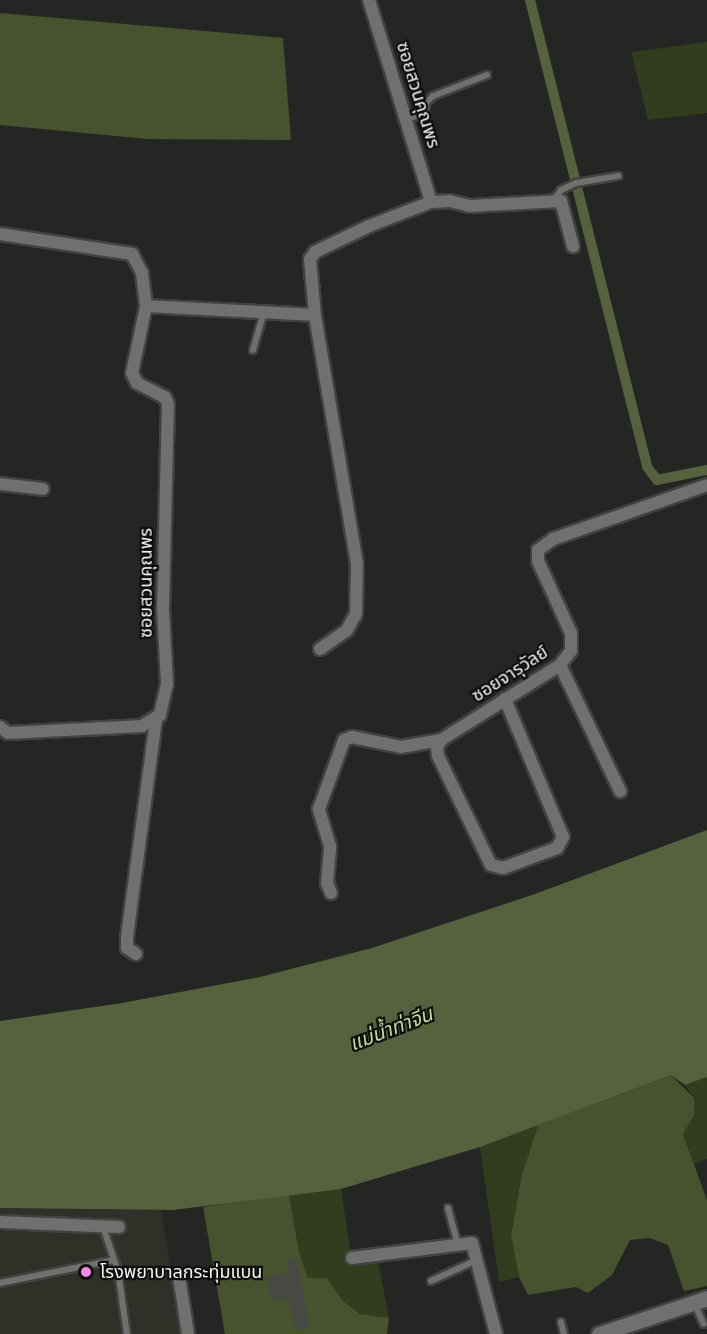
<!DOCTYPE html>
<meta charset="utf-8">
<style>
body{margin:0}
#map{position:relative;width:707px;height:1334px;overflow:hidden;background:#252623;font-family:"Public Sans","Noto Sans Thai",sans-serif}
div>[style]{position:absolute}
.built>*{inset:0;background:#2d3128}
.green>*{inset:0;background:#323c1f}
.forest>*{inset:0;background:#46532e}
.water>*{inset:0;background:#55623d}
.canal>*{height:10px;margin:-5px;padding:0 5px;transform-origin:5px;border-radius:5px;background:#55623d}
.building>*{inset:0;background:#484945}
.roads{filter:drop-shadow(2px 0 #424340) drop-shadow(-2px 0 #424340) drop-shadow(0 2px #424340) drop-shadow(0 -2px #424340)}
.service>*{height:6px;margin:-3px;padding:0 3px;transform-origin:3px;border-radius:3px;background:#70716f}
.minor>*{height:12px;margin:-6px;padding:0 6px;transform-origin:6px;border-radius:6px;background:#70716f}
.tertiary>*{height:15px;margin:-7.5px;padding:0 7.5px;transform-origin:7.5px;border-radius:7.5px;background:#70716f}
.dots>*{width:16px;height:16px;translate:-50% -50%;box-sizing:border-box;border:3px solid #0e0f0d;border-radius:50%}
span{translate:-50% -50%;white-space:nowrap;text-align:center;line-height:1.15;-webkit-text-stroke:4.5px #0e0f0d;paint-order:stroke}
.street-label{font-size:18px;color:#f4f5f2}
.poi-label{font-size:18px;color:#f4f5f2}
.left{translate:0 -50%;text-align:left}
.water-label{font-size:20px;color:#c3da9a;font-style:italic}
</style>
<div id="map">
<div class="built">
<i style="clip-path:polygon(0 1208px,161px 1210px,182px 1334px,0 1334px)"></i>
</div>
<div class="green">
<i style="clip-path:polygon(707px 42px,707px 113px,648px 120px,631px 52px)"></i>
<i style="clip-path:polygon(707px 1077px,707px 1159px,694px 1164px,683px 1133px,694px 1115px,694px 1098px,685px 1085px)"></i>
<i style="clip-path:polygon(538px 1125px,522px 1174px,511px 1235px,519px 1277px,499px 1282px,480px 1147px)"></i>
<i style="clip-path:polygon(341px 1189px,352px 1263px,378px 1261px,389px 1318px,360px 1314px,342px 1300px,327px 1278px,308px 1278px,299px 1252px,289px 1194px)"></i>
</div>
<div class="forest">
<i style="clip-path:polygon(0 13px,283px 38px,291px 140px,147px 139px,0 125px)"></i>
<i style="clip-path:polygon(671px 1075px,694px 1098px,694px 1115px,683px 1134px,707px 1200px,707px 1286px,684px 1291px,668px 1245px,650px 1238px,630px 1240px,612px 1275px,588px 1293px,576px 1287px,528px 1295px,519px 1277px,511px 1235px,522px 1174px,538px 1125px)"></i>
<i style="clip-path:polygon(289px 1194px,299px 1252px,308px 1278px,327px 1278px,342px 1300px,360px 1314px,389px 1318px,387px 1334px,225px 1334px,203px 1207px)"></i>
</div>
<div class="water">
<i style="clip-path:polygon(707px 830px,707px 1077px,685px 1085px,671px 1075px,480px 1147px,341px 1189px,173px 1210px,0 1208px,0 1021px,122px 1003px,260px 977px,372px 948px,535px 894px)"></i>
</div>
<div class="canal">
<i style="left:530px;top:0;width:481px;rotate:75.9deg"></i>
<i style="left:647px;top:467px;width:16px;rotate:52deg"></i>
<i style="left:657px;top:480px;width:51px;rotate:-11.3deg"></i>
</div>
<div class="building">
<i style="clip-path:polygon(296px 1260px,310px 1328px,295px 1330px,290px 1298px,271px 1301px,267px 1276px,288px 1273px,286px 1261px)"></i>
</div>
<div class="roads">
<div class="service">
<i style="left:407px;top:119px;width:19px;rotate:-18deg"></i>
<i style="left:425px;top:113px;width:10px;rotate:-84deg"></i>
<i style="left:426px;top:103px;width:10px;rotate:-45deg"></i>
<i style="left:433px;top:96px;width:58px;rotate:-21.3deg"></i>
<i style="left:554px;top:200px;width:12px;rotate:-55deg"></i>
<i style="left:561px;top:190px;width:17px;rotate:-25deg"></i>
<i style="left:576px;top:183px;width:43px;rotate:-9.5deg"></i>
<i style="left:253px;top:350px;width:37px;rotate:-74deg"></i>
<i style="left:448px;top:1208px;width:35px;rotate:75deg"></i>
<i style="left:103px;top:1227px;width:46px;rotate:71.2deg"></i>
<i style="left:118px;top:1271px;width:64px;rotate:81.9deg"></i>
<i style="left:431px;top:1281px;width:51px;rotate:-24.5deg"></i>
<i style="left:0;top:1283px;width:116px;rotate:-11.4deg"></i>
<i style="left:694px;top:1303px;width:23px;rotate:65deg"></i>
<i style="left:561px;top:1322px;width:12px;rotate:76deg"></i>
</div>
<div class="minor">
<i style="left:369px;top:0;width:211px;rotate:72.9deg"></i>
<i style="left:0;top:234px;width:134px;rotate:8.6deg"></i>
<i style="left:132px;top:254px;width:21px;rotate:62deg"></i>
<i style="left:142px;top:273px;width:33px;rotate:83deg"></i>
<i style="left:146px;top:306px;width:68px;rotate:101.8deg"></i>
<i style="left:132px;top:373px;width:11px;rotate:63deg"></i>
<i style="left:137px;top:383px;width:31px;rotate:27deg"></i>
<i style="left:165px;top:397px;width:8px;rotate:67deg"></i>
<i style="left:168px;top:404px;width:205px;rotate:91.4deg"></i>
<i style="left:163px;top:609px;width:75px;rotate:86.9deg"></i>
<i style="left:167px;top:684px;width:32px;rotate:103deg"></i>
<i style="left:160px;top:715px;width:21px;rotate:149deg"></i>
<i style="left:142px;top:726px;width:134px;rotate:177deg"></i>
<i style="left:8px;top:733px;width:10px;rotate:-143deg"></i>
<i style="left:146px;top:306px;width:169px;rotate:3deg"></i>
<i style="left:0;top:484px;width:43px;rotate:6.6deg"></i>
<i style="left:320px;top:649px;width:33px;rotate:-35deg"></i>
<i style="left:347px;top:630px;width:18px;rotate:-61deg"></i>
<i style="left:356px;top:614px;width:50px;rotate:-88.9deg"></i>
<i style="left:357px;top:564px;width:253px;rotate:-99.6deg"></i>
<i style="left:315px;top:315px;width:56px;rotate:-95.1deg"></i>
<i style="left:310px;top:259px;width:9px;rotate:-54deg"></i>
<i style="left:315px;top:252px;width:60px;rotate:-25.7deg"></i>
<i style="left:369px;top:226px;width:66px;rotate:-21.2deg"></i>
<i style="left:431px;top:202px;width:19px;rotate:-3deg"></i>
<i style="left:450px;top:201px;width:21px;rotate:14deg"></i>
<i style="left:470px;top:206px;width:91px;rotate:-3.1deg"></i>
<i style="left:561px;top:201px;width:47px;rotate:75.1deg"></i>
<i style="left:560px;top:665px;width:140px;rotate:64.5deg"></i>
<i style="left:441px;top:740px;width:8px;rotate:120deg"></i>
<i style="left:437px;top:747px;width:9px;rotate:84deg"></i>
<i style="left:438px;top:756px;width:121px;rotate:64.1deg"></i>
<i style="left:491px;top:865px;width:12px;rotate:14deg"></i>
<i style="left:503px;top:868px;width:58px;rotate:-20.3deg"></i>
<i style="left:557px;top:848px;width:13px;rotate:-61deg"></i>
<i style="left:563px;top:837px;width:150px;rotate:-112.8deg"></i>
<i style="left:331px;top:893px;width:11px;rotate:-112deg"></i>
<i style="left:327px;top:883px;width:37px;rotate:-85deg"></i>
<i style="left:330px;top:846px;width:39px;rotate:-107deg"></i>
<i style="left:319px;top:809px;width:73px;rotate:-70.1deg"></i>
<i style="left:344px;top:740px;width:9px;rotate:-21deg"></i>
<i style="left:352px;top:737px;width:50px;rotate:11.5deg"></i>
<i style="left:401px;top:747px;width:41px;rotate:-9.9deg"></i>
<i style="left:441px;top:740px;width:141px;rotate:-32.2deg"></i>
<i style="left:560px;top:665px;width:18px;rotate:-52deg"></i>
<i style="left:571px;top:651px;width:18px;rotate:-90deg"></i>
<i style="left:571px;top:633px;width:79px;rotate:-114.6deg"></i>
<i style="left:538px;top:561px;width:11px;rotate:-90deg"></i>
<i style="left:538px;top:550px;width:19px;rotate:-36deg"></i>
<i style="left:553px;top:539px;width:163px;rotate:-19.3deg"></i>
<i style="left:136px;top:954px;width:11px;rotate:-146deg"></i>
<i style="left:127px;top:948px;width:11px;rotate:-90deg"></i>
<i style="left:127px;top:937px;width:219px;rotate:-82.4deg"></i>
<i style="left:0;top:1222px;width:119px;rotate:2.4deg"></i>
<i style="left:352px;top:1258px;width:121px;rotate:-7.1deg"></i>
<i style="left:472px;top:1243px;width:94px;rotate:75.2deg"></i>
<i style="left:179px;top:1277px;width:58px;rotate:81deg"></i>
</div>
<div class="tertiary">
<i style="left:599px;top:1334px;width:114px;rotate:-18.4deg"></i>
</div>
</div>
<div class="dots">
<i style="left:86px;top:1272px;background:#fb87e6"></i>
</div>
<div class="street-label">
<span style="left:418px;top:95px;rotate:73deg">ซอยสวนคุณพร</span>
<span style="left:146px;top:583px;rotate:-90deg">ซอยสวนคุณพร</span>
<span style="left:510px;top:674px;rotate:-33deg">ซอยจารุวัลย์</span>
</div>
<div class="poi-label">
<span class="left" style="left:100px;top:1272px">โรงพยาบาลกระทุ่มแบน</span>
</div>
<div class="water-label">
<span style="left:391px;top:1029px;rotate:-21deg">แม่น้ำท่าจีน</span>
</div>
</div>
